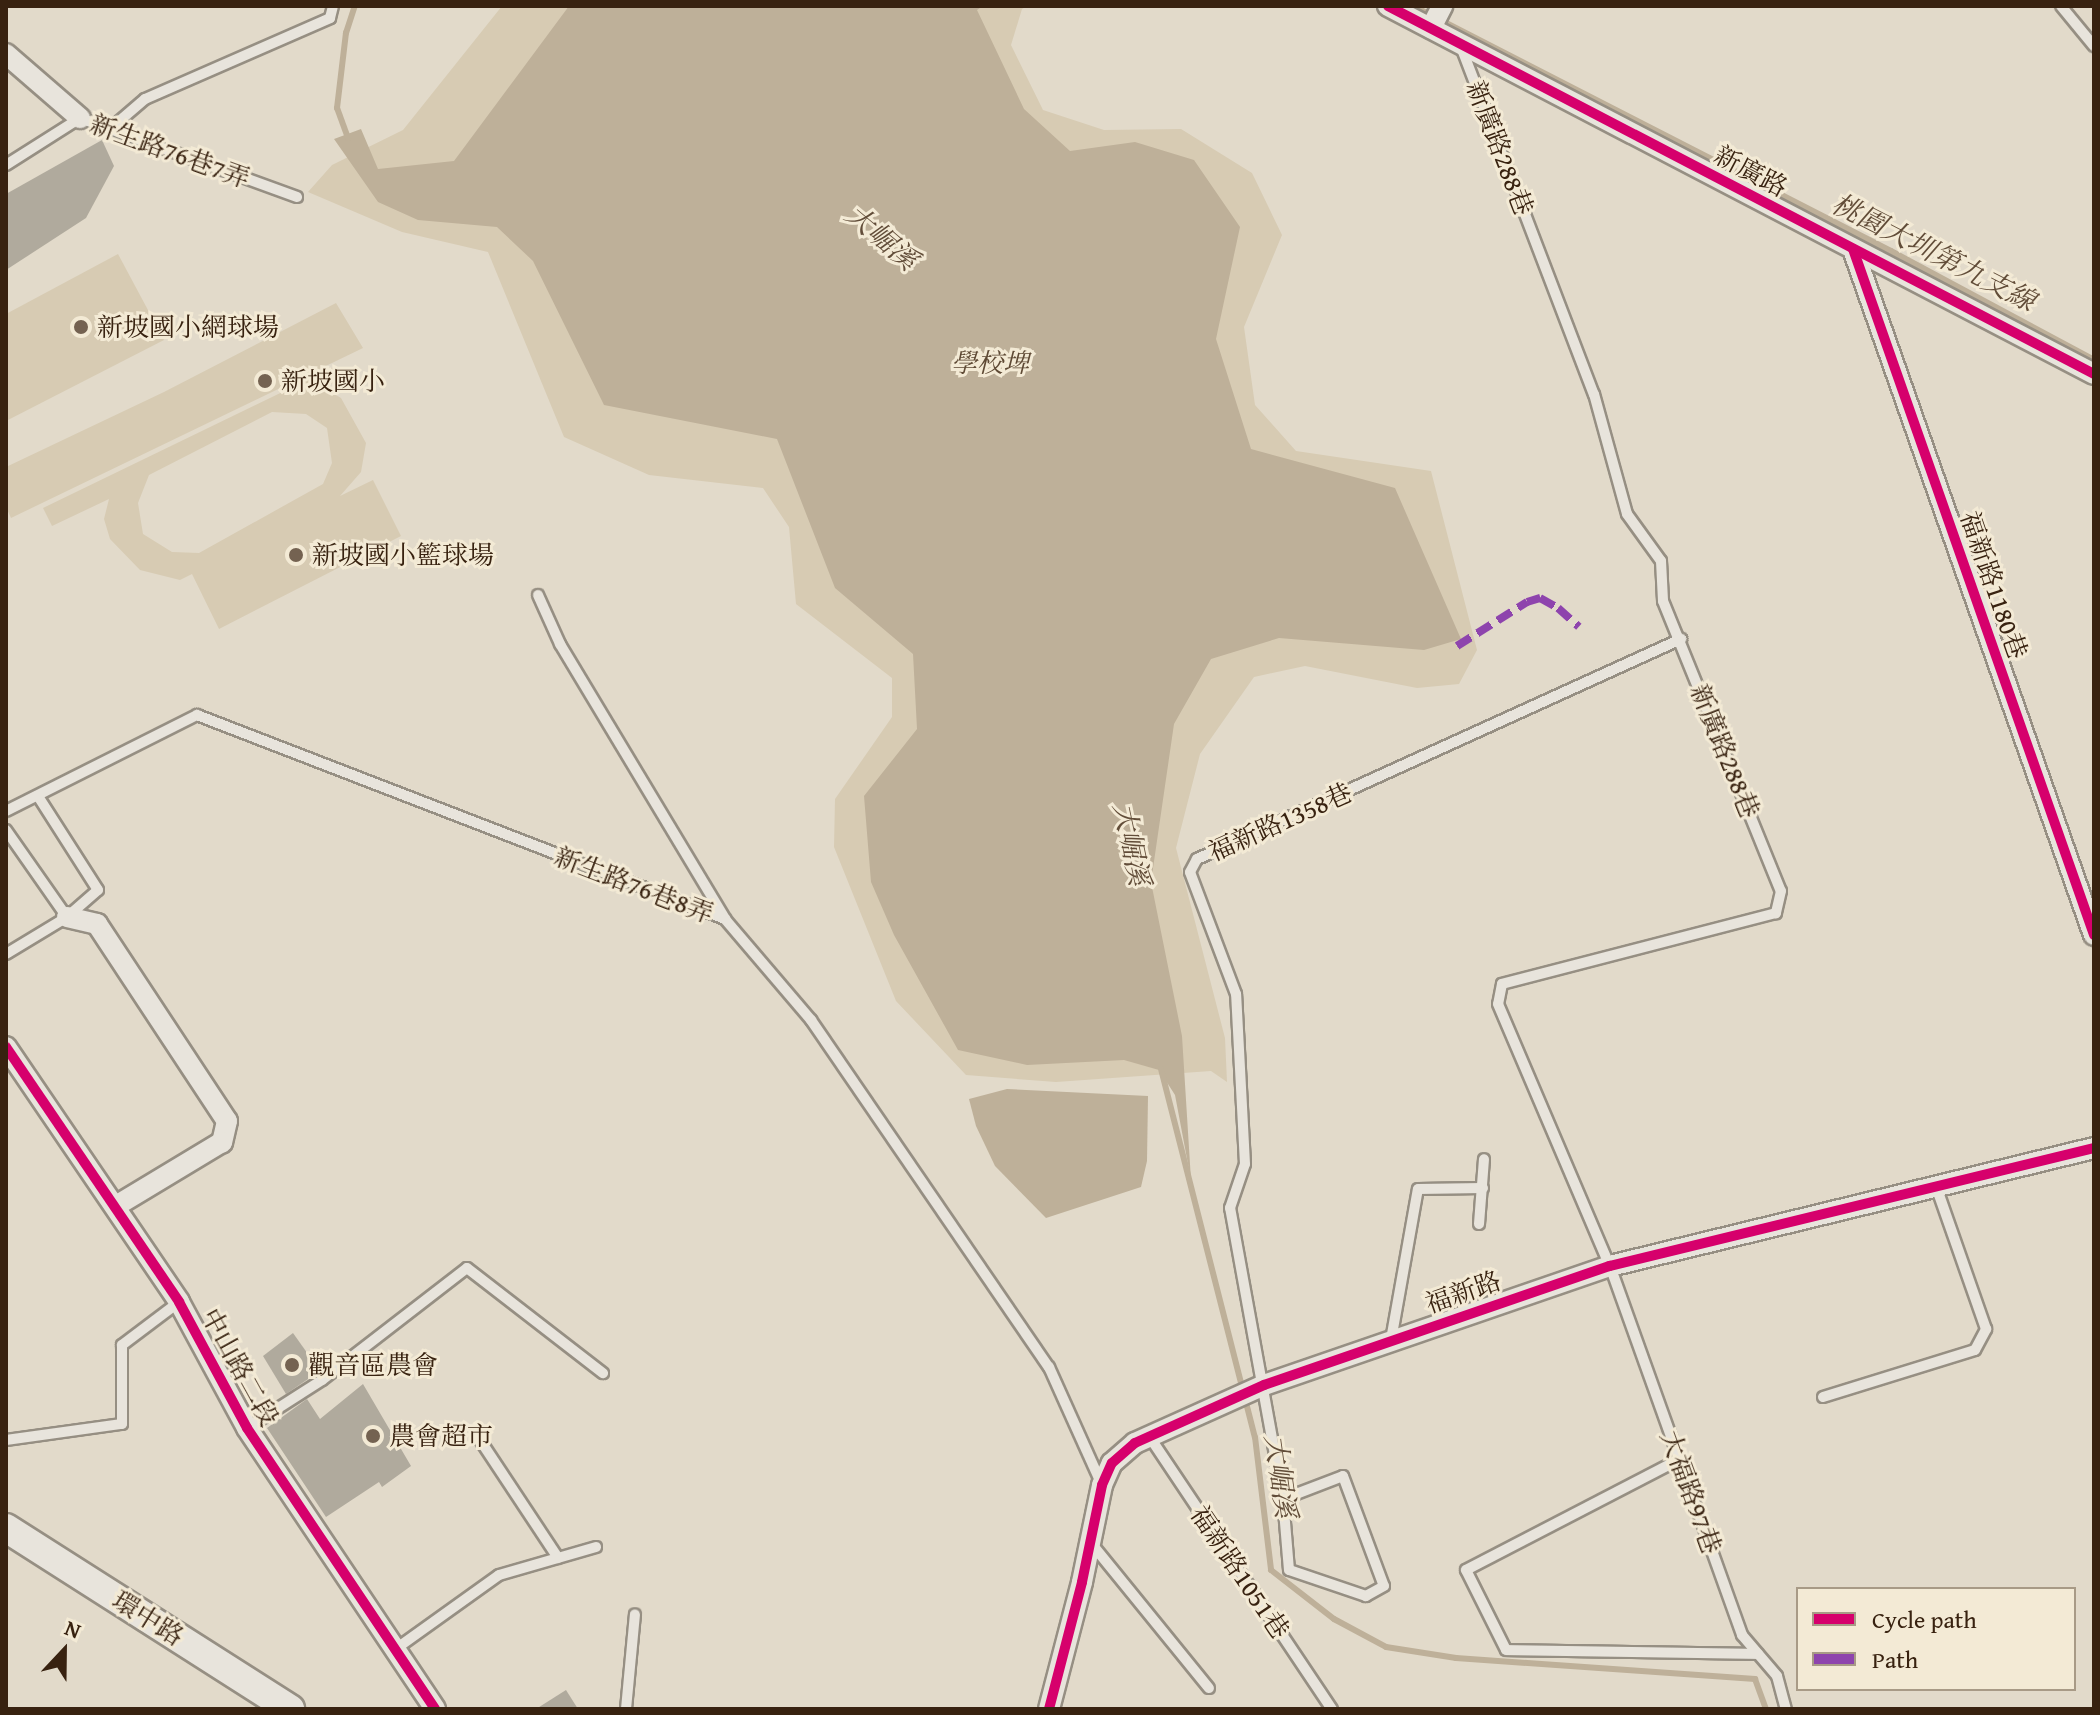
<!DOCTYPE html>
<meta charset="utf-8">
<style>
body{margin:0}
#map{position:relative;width:2100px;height:1715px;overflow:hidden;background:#e2daca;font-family:"Gentium Book Plus","Noto Serif TC",serif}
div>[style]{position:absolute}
.green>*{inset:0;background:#d7cbb3}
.water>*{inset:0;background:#beb099}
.stream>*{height:6px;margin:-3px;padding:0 3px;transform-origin:3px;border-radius:3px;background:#beb099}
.building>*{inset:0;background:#b0aa9d}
.roads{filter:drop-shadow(2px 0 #968f83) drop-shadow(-2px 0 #968f83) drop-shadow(0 2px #968f83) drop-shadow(0 -2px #968f83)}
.service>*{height:10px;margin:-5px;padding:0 5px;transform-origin:5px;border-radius:5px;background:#e8e4dc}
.minor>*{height:20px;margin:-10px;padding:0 10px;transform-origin:10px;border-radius:10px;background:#e8e4dc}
.secondary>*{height:28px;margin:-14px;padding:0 14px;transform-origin:14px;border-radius:14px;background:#e8e4dc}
.quiet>*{height:8px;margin-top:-4px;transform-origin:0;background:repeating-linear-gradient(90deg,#8e44ad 0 16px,transparent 0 24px)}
.cycleway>*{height:10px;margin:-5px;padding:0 5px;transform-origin:5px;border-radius:5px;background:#d6006c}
.dots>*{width:22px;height:22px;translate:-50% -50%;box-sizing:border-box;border:4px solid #f3ead5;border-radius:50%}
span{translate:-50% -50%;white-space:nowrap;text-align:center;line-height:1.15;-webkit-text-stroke:6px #f3ead5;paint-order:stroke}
.street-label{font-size:26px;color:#382210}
.poi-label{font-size:26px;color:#382210}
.left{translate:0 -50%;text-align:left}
.park-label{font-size:26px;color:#5e4934;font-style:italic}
.water-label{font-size:28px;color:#624d39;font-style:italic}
.frame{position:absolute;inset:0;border:8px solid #382210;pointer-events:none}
.legend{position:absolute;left:1796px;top:1587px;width:280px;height:104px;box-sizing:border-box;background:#f3ead5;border:2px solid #a89a86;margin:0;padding:10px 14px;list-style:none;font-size:24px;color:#382210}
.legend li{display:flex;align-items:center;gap:16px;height:40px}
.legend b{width:40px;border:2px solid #a89a86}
.north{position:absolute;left:24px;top:1611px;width:80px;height:80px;-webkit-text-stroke:6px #f3ead5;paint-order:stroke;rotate:22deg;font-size:22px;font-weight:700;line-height:32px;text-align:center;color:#382210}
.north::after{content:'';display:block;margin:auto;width:28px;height:36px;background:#382210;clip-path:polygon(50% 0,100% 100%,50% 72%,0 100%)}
</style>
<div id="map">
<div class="green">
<i style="clip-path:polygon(502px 6px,1027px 6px,1022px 9px,1011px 45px,1043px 110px,1104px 130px,1181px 129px,1252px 173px,1282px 235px,1244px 327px,1255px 405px,1296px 451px,1431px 471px,1477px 650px,1459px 684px,1417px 688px,1305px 666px,1254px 677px,1200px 754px,1176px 848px,1225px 1038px,1227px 1082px,1211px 1071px,1056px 1082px,966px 1075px,896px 1001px,834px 847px,835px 799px,892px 717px,892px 678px,796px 604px,789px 527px,763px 488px,649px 475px,564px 437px,488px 252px,402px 232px,308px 192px,332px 165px,403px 130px)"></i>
<i style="clip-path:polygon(118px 254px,164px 340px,6px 421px,6px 314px)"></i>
<i style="clip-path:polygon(336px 303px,363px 348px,11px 518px,6px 507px,6px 467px,164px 392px)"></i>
<i style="clip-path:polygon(evenodd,334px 367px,341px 379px,324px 388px,341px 398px,366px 443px,361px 472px,340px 496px,373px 480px,401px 536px,219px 629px,192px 574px,180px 580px,140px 570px,110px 539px,104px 519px,109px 499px,52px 526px,43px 508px,334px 367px,272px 412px,306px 414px,327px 428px,332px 463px,323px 484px,199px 553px,172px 552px,143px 534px,138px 503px,149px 475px,272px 412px)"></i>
</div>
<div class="water">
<i style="clip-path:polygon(569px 6px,983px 6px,977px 10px,1024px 109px,1070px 151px,1135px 142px,1194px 160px,1240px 227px,1216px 339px,1251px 449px,1395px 488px,1461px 639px,1424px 650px,1279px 638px,1211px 659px,1174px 724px,1151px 882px,1182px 1036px,1191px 1180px,1175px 1095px,1159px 1070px,1124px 1060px,1027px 1065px,958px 1050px,894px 935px,871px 882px,864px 796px,917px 729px,913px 654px,835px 588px,777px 439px,604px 405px,533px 261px,497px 227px,418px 220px,378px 202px,334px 139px,361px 129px,378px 169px,454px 161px)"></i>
<i style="clip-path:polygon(1007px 1089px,1148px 1096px,1147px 1161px,1141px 1187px,1046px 1218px,995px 1166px,976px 1126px,969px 1099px)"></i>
</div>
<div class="stream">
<i style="left:1413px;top:6px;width:537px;rotate:27.14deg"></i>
<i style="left:1891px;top:251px;width:230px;rotate:28.2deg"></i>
<i style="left:348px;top:138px;width:32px;rotate:-110deg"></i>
<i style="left:337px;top:108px;width:76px;rotate:-83.2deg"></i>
<i style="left:346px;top:33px;width:28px;rotate:-72deg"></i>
<i style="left:1161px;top:1069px;width:380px;rotate:75.7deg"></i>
<i style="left:1255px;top:1437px;width:134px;rotate:83.1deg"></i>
<i style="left:1271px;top:1570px;width:80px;rotate:37.9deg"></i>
<i style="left:1334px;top:1619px;width:59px;rotate:28.3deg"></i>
<i style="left:1386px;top:1647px;width:71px;rotate:8.9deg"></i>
<i style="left:1456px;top:1658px;width:300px;rotate:4deg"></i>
<i style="left:1755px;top:1679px;width:32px;rotate:70deg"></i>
</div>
<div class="building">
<i style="clip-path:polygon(102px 140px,114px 166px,86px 218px,6px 270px,6px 194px)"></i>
<i style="clip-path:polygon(293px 1333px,320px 1371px,286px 1394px,263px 1356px)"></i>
<i style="clip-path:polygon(363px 1384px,411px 1466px,382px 1487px,379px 1482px,326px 1517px,267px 1428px,307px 1399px,320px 1419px)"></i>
<i style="clip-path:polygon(566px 1690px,578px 1709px,536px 1709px)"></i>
</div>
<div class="roads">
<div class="service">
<i style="left:2061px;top:6px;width:52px;rotate:50.5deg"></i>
<i style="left:1460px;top:44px;width:375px;rotate:69.1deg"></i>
<i style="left:1594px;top:394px;width:124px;rotate:74.6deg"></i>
<i style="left:1627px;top:514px;width:58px;rotate:54.1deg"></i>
<i style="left:1661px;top:561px;width:40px;rotate:87.1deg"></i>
<i style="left:1663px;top:601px;width:313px;rotate:67.9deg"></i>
<i style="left:1781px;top:891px;width:23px;rotate:103deg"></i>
<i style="left:1776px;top:913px;width:283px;rotate:165.5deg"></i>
<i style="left:1502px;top:984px;width:20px;rotate:101deg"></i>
<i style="left:1498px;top:1004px;width:285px;rotate:66.9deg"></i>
<i style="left:1610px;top:1266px;width:392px;rotate:70.3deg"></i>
<i style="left:1742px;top:1635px;width:54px;rotate:49.5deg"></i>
<i style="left:1777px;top:1676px;width:34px;rotate:75deg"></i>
<i style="left:110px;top:129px;width:46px;rotate:-40.6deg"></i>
<i style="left:145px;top:99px;width:202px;rotate:-23.6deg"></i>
<i style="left:330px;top:18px;width:12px;rotate:-76deg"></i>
<i style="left:6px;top:165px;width:88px;rotate:-32.4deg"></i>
<i style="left:80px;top:118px;width:231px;rotate:20deg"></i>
<i style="left:538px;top:595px;width:54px;rotate:65.8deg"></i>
<i style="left:560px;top:644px;width:321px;rotate:59deg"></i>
<i style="left:6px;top:811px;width:214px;rotate:-26.7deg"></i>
<i style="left:197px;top:715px;width:566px;rotate:21.12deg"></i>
<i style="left:725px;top:919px;width:133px;rotate:49.6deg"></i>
<i style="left:811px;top:1020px;width:421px;rotate:55.6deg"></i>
<i style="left:1049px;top:1367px;width:129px;rotate:65.8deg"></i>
<i style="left:6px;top:830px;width:106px;rotate:55deg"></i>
<i style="left:6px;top:954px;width:71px;rotate:-31.2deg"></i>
<i style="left:67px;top:917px;width:41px;rotate:-41.1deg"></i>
<i style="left:98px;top:890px;width:112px;rotate:-122.6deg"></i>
<i style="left:1479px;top:1224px;width:65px;rotate:-85.6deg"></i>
<i style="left:1391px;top:1340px;width:153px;rotate:-79.9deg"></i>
<i style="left:1418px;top:1189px;width:65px;rotate:-0.9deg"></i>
<i style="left:1823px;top:1397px;width:159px;rotate:-17.2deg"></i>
<i style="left:1975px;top:1350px;width:24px;rotate:-62deg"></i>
<i style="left:1986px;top:1329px;width:151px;rotate:-109.3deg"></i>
<i style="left:247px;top:1428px;width:89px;rotate:-32.6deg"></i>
<i style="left:322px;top:1380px;width:183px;rotate:-37.7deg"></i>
<i style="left:467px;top:1268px;width:172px;rotate:37.7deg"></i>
<i style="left:1149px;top:1436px;width:329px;rotate:56.2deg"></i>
<i style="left:478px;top:1437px;width:145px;rotate:56.5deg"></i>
<i style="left:6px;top:1440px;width:117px;rotate:-7.9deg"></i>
<i style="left:122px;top:1424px;width:79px;rotate:-90deg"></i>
<i style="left:122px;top:1345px;width:71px;rotate:-37deg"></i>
<i style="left:1680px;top:1459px;width:241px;rotate:152.6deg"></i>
<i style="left:1466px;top:1570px;width:89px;rotate:63.4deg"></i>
<i style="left:1506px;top:1650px;width:252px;rotate:0.9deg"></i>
<i style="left:1283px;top:1499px;width:64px;rotate:-21deg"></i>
<i style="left:1343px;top:1476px;width:117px;rotate:69.6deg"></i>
<i style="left:1384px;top:1586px;width:21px;rotate:151deg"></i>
<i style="left:1366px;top:1596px;width:81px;rotate:-161.3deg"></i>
<i style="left:1289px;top:1570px;width:71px;rotate:-94.8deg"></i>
<i style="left:1283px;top:1499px;width:296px;rotate:-100.3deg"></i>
<i style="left:1230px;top:1208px;width:46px;rotate:-71.2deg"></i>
<i style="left:1245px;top:1164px;width:170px;rotate:-93deg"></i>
<i style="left:1236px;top:994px;width:130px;rotate:-110.7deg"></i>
<i style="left:1190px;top:872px;width:15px;rotate:-62deg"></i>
<i style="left:1197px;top:859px;width:532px;rotate:-24.44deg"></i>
<i style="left:1091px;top:1543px;width:187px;rotate:50.9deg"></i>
<i style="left:397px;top:1648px;width:125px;rotate:-35.6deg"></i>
<i style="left:499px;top:1575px;width:101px;rotate:-16.1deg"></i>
<i style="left:626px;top:1709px;width:95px;rotate:-84.6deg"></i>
</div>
<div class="minor">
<i style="left:1388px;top:6px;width:796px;rotate:27.53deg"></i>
<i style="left:1431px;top:28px;width:25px;rotate:-63deg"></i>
<i style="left:6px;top:54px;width:98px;rotate:40.9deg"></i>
<i style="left:1853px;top:249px;width:727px;rotate:70.64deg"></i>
<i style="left:67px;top:917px;width:31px;rotate:13deg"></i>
<i style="left:97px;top:924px;width:236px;rotate:56.6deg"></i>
<i style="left:227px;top:1121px;width:22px;rotate:103deg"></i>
<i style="left:222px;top:1142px;width:124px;rotate:148.9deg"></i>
<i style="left:6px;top:1047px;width:308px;rotate:55.8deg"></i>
<i style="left:179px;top:1302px;width:143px;rotate:61.6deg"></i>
<i style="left:247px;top:1428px;width:338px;rotate:56.2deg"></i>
<i style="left:1049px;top:1709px;width:131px;rotate:-75.4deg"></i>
<i style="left:1082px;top:1582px;width:99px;rotate:-78.3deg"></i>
<i style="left:1102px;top:1485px;width:24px;rotate:-66deg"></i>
<i style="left:1112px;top:1463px;width:30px;rotate:-41deg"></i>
<i style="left:1135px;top:1443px;width:141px;rotate:-24.2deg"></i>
<i style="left:1264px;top:1385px;width:366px;rotate:-19deg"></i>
<i style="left:1610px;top:1266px;width:498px;rotate:-13.7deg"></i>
</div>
<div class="secondary">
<i style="left:6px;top:1528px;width:337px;rotate:32.5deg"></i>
</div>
</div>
<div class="quiet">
<i style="left:1457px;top:646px;width:83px;rotate:-32.2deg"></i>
<i style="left:1527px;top:602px;width:14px;rotate:-17deg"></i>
<i style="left:1540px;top:598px;width:21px;rotate:29deg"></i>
<i style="left:1558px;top:608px;width:28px;rotate:42deg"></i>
</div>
<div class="cycleway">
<i style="left:1388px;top:6px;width:796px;rotate:27.53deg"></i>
<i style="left:1853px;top:249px;width:727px;rotate:70.64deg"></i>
<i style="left:6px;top:1047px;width:308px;rotate:55.8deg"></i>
<i style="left:179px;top:1302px;width:143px;rotate:61.6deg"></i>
<i style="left:247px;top:1428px;width:338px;rotate:56.2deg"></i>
<i style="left:1049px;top:1709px;width:131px;rotate:-75.4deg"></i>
<i style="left:1082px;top:1582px;width:99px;rotate:-78.3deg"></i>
<i style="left:1102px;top:1485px;width:24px;rotate:-66deg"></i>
<i style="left:1112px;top:1463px;width:30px;rotate:-41deg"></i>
<i style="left:1135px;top:1443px;width:141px;rotate:-24.2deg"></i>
<i style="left:1264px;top:1385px;width:366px;rotate:-19deg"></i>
<i style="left:1610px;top:1266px;width:498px;rotate:-13.7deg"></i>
</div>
<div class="dots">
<i style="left:81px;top:327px;background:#746251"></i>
<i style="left:265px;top:381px;background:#746251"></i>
<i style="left:296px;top:555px;background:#746251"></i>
<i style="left:292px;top:1365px;background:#746251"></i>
<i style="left:373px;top:1436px;background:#746251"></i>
</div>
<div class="street-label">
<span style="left:1500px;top:148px;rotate:69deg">新廣路288巷</span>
<span style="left:170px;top:151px;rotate:20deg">新生路76巷7弄</span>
<span style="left:1751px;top:171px;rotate:28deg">新廣路</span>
<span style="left:1994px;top:585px;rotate:71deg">福新路1180巷</span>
<span style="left:1725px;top:751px;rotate:68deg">新廣路288巷</span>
<span style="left:1280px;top:822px;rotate:-24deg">福新路1358巷</span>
<span style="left:634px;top:885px;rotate:21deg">新生路76巷8弄</span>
<span style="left:1463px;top:1292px;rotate:-19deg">福新路</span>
<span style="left:240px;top:1367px;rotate:61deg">中山路二段</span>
<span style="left:1691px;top:1492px;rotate:70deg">大福路97巷</span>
<span style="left:1240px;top:1572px;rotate:56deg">福新路1051巷</span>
<span style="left:148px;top:1618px;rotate:32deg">環中路</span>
</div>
<div class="poi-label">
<span class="left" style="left:97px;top:327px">新坡國小網球場</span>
<span class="left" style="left:281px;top:381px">新坡國小</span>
<span class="left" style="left:312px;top:555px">新坡國小籃球場</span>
<span class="left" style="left:308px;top:1365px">觀音區農會</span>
<span class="left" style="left:389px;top:1436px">農會超市</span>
</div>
<div class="park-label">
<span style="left:990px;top:363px">學校埤</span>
</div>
<div class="water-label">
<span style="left:882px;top:237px;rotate:40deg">大崛溪</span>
<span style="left:1934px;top:252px;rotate:27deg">桃園大圳第九支線</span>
<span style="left:1132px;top:844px;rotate:78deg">大崛溪</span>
<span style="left:1281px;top:1476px;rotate:82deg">大崛溪</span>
</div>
<div class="frame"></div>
<ul class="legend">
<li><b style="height:10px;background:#d6006c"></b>Cycle path</li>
<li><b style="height:10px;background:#8e44ad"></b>Path</li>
</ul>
<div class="north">N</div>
</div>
